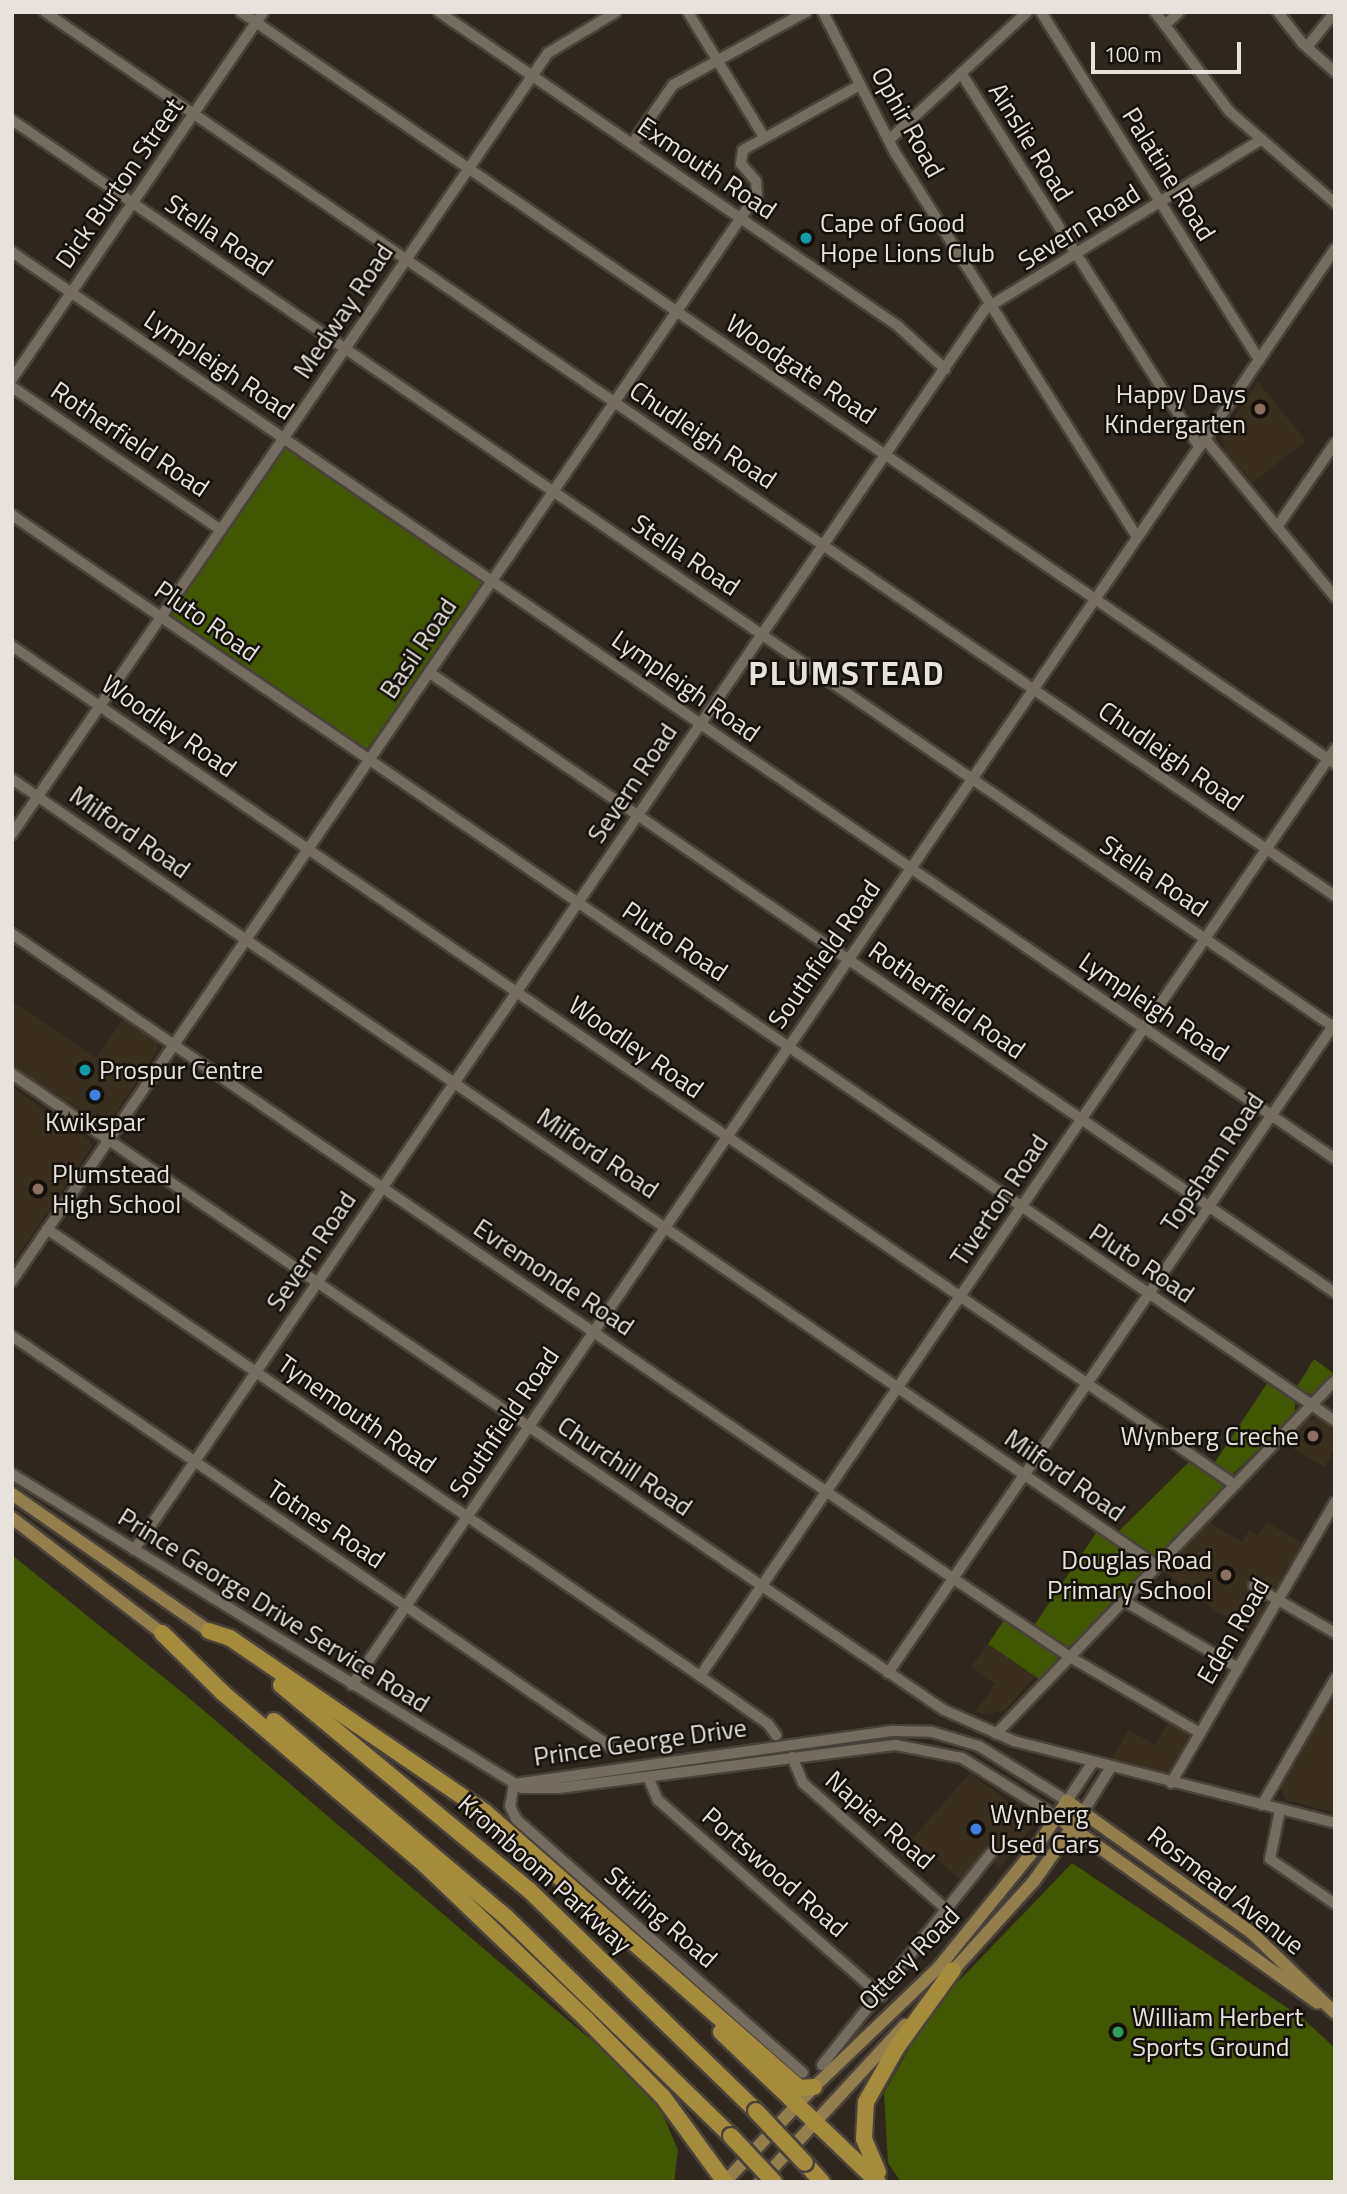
<!DOCTYPE html>
<style>
body{margin:0}
#map{position:relative;width:1347px;height:2194px;overflow:hidden;background:#2f271d;font-family:"Titillium Web",sans-serif}
div>[style]{position:absolute}
.built>*{inset:0;background:#3a2e1f}
.green>*{inset:0;background:#425701}
.roads{filter:drop-shadow(2px 0 #49423a) drop-shadow(-2px 0 #49423a) drop-shadow(0 2px #49423a) drop-shadow(0 -2px #49423a)}
.minor>*{height:10px;margin:-5px;padding:0 5px;transform-origin:5px;border-radius:5px;background:#756c60}
.major>*{height:12px;margin:-6px;padding:0 6px;transform-origin:6px;border-radius:6px;background:#927f4b}
.highway>*{height:16px;margin:-8px;padding:0 8px;transform-origin:8px;border-radius:8px;background:#a58c3d}
.bridges{filter:drop-shadow(2px 0 #49423a) drop-shadow(-2px 0 #49423a) drop-shadow(0 2px #49423a) drop-shadow(0 -2px #49423a)}
.highway-bridge>*{height:16px;margin:-8px;padding:0 8px;transform-origin:8px;border-radius:8px;background:#a58c3d}
.dots>*{width:19px;height:19px;translate:-50% -50%;box-sizing:border-box;border:4px solid #14100c;border-radius:50%}
span{translate:-50% -50%;white-space:nowrap;text-align:center;line-height:1.15;-webkit-text-stroke:5px #14100c;paint-order:stroke}
.street-label{font-size:26px;color:#e7e2db}
.poi-label{font-size:26px;color:#e7e2db}
.left{translate:0 -50%;text-align:left}
.right{translate:-100% -50%;text-align:right}
.district-label{font-size:33px;color:#e7e2db;font-weight:700;letter-spacing:2px}
.frame{position:absolute;inset:0;border:14px solid #e7e2db;pointer-events:none}
.scale{position:absolute;left:1091px;top:42px;width:150px;height:32px;box-sizing:border-box;border:4px solid #e7e2db;border-top:0;padding-left:9px;font-size:21px;line-height:24px;white-space:nowrap;color:#e7e2db;-webkit-text-stroke:5px #14100c;paint-order:stroke}
</style>
<div id="map">
<div class="built">
<i style="clip-path:polygon(1258px 382px,1306px 441px,1252px 483px,1224px 448px,1222px 435px)"></i>
<i style="clip-path:polygon(12px 1001px,96px 1058px,124px 1018px,157px 1041px,158px 1050px,107px 1126px,12px 1066px)"></i>
<i style="clip-path:polygon(12px 1087px,90px 1141px,92px 1147px,12px 1264px)"></i>
<i style="clip-path:polygon(1316px 1418px,1335px 1429px,1335px 1449px,1324px 1467px,1284px 1443px,1307px 1420px)"></i>
<i style="clip-path:polygon(1209px 1522px,1242px 1542px,1249px 1531px,1258px 1535px,1266px 1522px,1302px 1543px,1277px 1586px,1271px 1588px,1257px 1580px,1251px 1593px,1262px 1599px,1264px 1609px,1251px 1631px,1214px 1610px,1162px 1570px)"></i>
<i style="clip-path:polygon(988px 1644px,1035px 1677px,1004px 1711px,982px 1714px,976px 1711px,995px 1684px,971px 1667px)"></i>
<i style="clip-path:polygon(1335px 1695px,1335px 1813px,1286px 1800px,1281px 1788px)"></i>
<i style="clip-path:polygon(1170px 1720px,1191px 1732px,1168px 1773px,1112px 1758px,1129px 1730px,1155px 1745px)"></i>
<i style="clip-path:polygon(970px 1773px,1036px 1822px,1000px 1868px,985px 1855px,964px 1882px,912px 1839px)"></i>
</div>
<div class="green">
<i style="clip-path:polygon(283px 443px,481px 582px,481px 589px,367px 749px,166px 614px)"></i>
<i style="clip-path:polygon(1314px 1359px,1333px 1373px,1313px 1394px,1295px 1390px)"></i>
<i style="clip-path:polygon(1268px 1382px,1295px 1401px,1295px 1413px,1231px 1476px,1213px 1465px)"></i>
<i style="clip-path:polygon(1191px 1460px,1225px 1487px,1155px 1559px,1117px 1533px)"></i>
<i style="clip-path:polygon(1098px 1530px,1148px 1566px,1067px 1651px,1033px 1627px)"></i>
<i style="clip-path:polygon(12px 1555px,183px 1693px,617px 2062px,650px 2093px,663px 2115px,678px 2150px,674px 2182px,12px 2182px)"></i>
<i style="clip-path:polygon(1005px 1619px,1060px 1657px,1039px 1679px,988px 1644px)"></i>
<i style="clip-path:polygon(1072px 1863px,1301px 2017px,1335px 2048px,1335px 2182px,901px 2182px,888px 2163px,884px 2093px,931px 2010px)"></i>
</div>
<div class="roads">
<div class="minor">
<i style="left:45px;top:12px;width:1564px;rotate:34.42deg"></i>
<i style="left:241px;top:12px;width:1328px;rotate:34.5deg"></i>
<i style="left:439px;top:12px;width:556px;rotate:34.38deg"></i>
<i style="left:898px;top:326px;width:64px;rotate:42.5deg"></i>
<i style="left:688px;top:12px;width:146px;rotate:58.7deg"></i>
<i style="left:823px;top:12px;width:156px;rotate:62.9deg"></i>
<i style="left:894px;top:151px;width:455px;rotate:57.8deg"></i>
<i style="left:1041px;top:12px;width:411px;rotate:57.9deg"></i>
<i style="left:1155px;top:12px;width:124px;rotate:53.2deg"></i>
<i style="left:1229px;top:111px;width:140px;rotate:41deg"></i>
<i style="left:1278px;top:12px;width:39px;rotate:52deg"></i>
<i style="left:1302px;top:43px;width:44px;rotate:41.3deg"></i>
<i style="left:1165px;top:25px;width:19px;rotate:-43deg"></i>
<i style="left:1307px;top:47px;width:45px;rotate:-51.3deg"></i>
<i style="left:961px;top:73px;width:443px;rotate:57.5deg"></i>
<i style="left:12px;top:120px;width:1605px;rotate:34.46deg"></i>
<i style="left:889px;top:140px;width:188px;rotate:-42.8deg"></i>
<i style="left:632px;top:144px;width:72px;rotate:-55.2deg"></i>
<i style="left:673px;top:85px;width:152px;rotate:-28.8deg"></i>
<i style="left:12px;top:252px;width:1604px;rotate:34.43deg"></i>
<i style="left:12px;top:379px;width:445px;rotate:-55.6deg"></i>
<i style="left:12px;top:387px;width:253px;rotate:34.4deg"></i>
<i style="left:1205px;top:439px;width:205px;rotate:50.6deg"></i>
<i style="left:12px;top:515px;width:1603px;rotate:34.4deg"></i>
<i style="left:1277px;top:527px;width:102px;rotate:-55.4deg"></i>
<i style="left:12px;top:646px;width:1483px;rotate:34.45deg"></i>
<i style="left:430px;top:673px;width:1097px;rotate:34.41deg"></i>
<i style="left:12px;top:779px;width:1389px;rotate:34.5deg"></i>
<i style="left:12px;top:834px;width:947px;rotate:-55.54deg"></i>
<i style="left:548px;top:53px;width:79px;rotate:-31.1deg"></i>
<i style="left:12px;top:934px;width:1142px;rotate:34.4deg"></i>
<i style="left:954px;top:1579px;width:140px;rotate:33.9deg"></i>
<i style="left:1070px;top:1657px;width:151px;rotate:30.3deg"></i>
<i style="left:12px;top:1074px;width:1128px;rotate:34.31deg"></i>
<i style="left:944px;top:1710px;width:77px;rotate:23.9deg"></i>
<i style="left:1014px;top:1741px;width:331px;rotate:14.3deg"></i>
<i style="left:47px;top:1229px;width:791px;rotate:34.39deg"></i>
<i style="left:700px;top:1676px;width:83px;rotate:35.2deg"></i>
<i style="left:768px;top:1724px;width:14px;rotate:54deg"></i>
<i style="left:12px;top:1281px;width:1318px;rotate:-55.57deg"></i>
<i style="left:757px;top:194px;width:13px;rotate:-94deg"></i>
<i style="left:756px;top:181px;width:23px;rotate:-131deg"></i>
<i style="left:741px;top:164px;width:14px;rotate:-82deg"></i>
<i style="left:743px;top:150px;width:134px;rotate:-29.1deg"></i>
<i style="left:12px;top:1336px;width:730px;rotate:34.45deg"></i>
<i style="left:12px;top:1474px;width:599px;rotate:31.62deg"></i>
<i style="left:522px;top:1788px;width:37px"></i>
<i style="left:559px;top:1788px;width:340px;rotate:-7.3deg"></i>
<i style="left:896px;top:1745px;width:67px;rotate:11.1deg"></i>
<i style="left:962px;top:1758px;width:112px;rotate:31.8deg"></i>
<i style="left:134px;top:1550px;width:1505px;rotate:-55.56deg"></i>
<i style="left:985px;top:309px;width:324px;rotate:-31.5deg"></i>
<i style="left:1254px;top:1586px;width:94px;rotate:30.1deg"></i>
<i style="left:1124px;top:1601px;width:132px;rotate:30.4deg"></i>
<i style="left:888px;top:1673px;width:789px;rotate:-55.48deg"></i>
<i style="left:700px;top:1676px;width:1124px;rotate:-55.59deg"></i>
<i style="left:352px;top:1685px;width:1740px;rotate:-55.61deg"></i>
<i style="left:996px;top:1734px;width:489px;rotate:-46.2deg"></i>
<i style="left:792px;top:1757px;width:28px;rotate:67deg"></i>
<i style="left:803px;top:1783px;width:192px;rotate:41.4deg"></i>
<i style="left:648px;top:1777px;width:25px;rotate:67deg"></i>
<i style="left:658px;top:1800px;width:297px;rotate:41.3deg"></i>
<i style="left:1171px;top:1783px;width:325px;rotate:-59.7deg"></i>
<i style="left:514px;top:1784px;width:383px;rotate:-8deg"></i>
<i style="left:893px;top:1731px;width:39px;rotate:1deg"></i>
<i style="left:932px;top:1732px;width:49px;rotate:16.6deg"></i>
<i style="left:979px;top:1746px;width:104px;rotate:32deg"></i>
<i style="left:1067px;top:1801px;width:47px;rotate:-56.3deg"></i>
<i style="left:514px;top:1784px;width:22px;rotate:100deg"></i>
<i style="left:510px;top:1806px;width:14px;rotate:65deg"></i>
<i style="left:516px;top:1819px;width:383px;rotate:41.5deg"></i>
<i style="left:1262px;top:1805px;width:146px;rotate:-59.9deg"></i>
<i style="left:1280px;top:1810px;width:50px;rotate:101.5deg"></i>
<i style="left:1270px;top:1859px;width:79px;rotate:34.7deg"></i>
<i style="left:1083px;top:1812px;width:53px;rotate:-58.1deg"></i>
<i style="left:822px;top:2065px;width:271px;rotate:-51.4deg"></i>
</div>
<div class="major">
<i style="left:12px;top:1494px;width:240px;rotate:34.8deg"></i>
<i style="left:12px;top:1518px;width:189px;rotate:37.5deg"></i>
<i style="left:1057px;top:1817px;width:320px;rotate:35.5deg"></i>
<i style="left:949px;top:1975px;width:127px;rotate:-47.9deg"></i>
<i style="left:1034px;top:1881px;width:85px;rotate:-54.6deg"></i>
<i style="left:725px;top:2182px;width:130px;rotate:-46.9deg"></i>
<i style="left:814px;top:2087px;width:173px;rotate:-43.8deg"></i>
<i style="left:939px;top:1967px;width:152px;rotate:-50.9deg"></i>
<i style="left:1035px;top:1849px;width:58px;rotate:-56.3deg"></i>
<i style="left:1067px;top:1801px;width:227px;rotate:35.5deg"></i>
<i style="left:1252px;top:1933px;width:115px;rotate:43.9deg"></i>
<i style="left:760px;top:2182px;width:214px;rotate:-47.3deg"></i>
</div>
<div class="highway">
<i style="left:209px;top:1631px;width:22px;rotate:18deg"></i>
<i style="left:230px;top:1638px;width:309px;rotate:34.3deg"></i>
<i style="left:485px;top:1812px;width:418px;rotate:41.3deg"></i>
<i style="left:799px;top:2088px;width:15px;rotate:-4deg"></i>
<i style="left:162px;top:1633px;width:86px;rotate:44.5deg"></i>
<i style="left:223px;top:1693px;width:265px;rotate:40.4deg"></i>
<i style="left:425px;top:1865px;width:224px;rotate:43.7deg"></i>
<i style="left:587px;top:2020px;width:108px;rotate:45.4deg"></i>
<i style="left:663px;top:2097px;width:105px;rotate:53.9deg"></i>
<i style="left:281px;top:1685px;width:322px;rotate:39.6deg"></i>
<i style="left:529px;top:1890px;width:317px;rotate:44.2deg"></i>
<i style="left:274px;top:1721px;width:304px;rotate:40.2deg"></i>
<i style="left:506px;top:1917px;width:314px;rotate:44.2deg"></i>
<i style="left:721px;top:2032px;width:217px;rotate:43.7deg"></i>
<i style="left:805px;top:2163px;width:25px;rotate:48deg"></i>
<i style="left:878px;top:2172px;width:36px;rotate:-113deg"></i>
<i style="left:864px;top:2139px;width:37px;rotate:-87deg"></i>
<i style="left:866px;top:2102px;width:63px;rotate:-60.6deg"></i>
<i style="left:897px;top:2047px;width:95px;rotate:-54deg"></i>
</div>
</div>
<div class="bridges">
<div class="highway-bridge">
<i style="left:756px;top:2111px;width:71px;rotate:46.7deg"></i>
<i style="left:731px;top:2136px;width:63px;rotate:46.9deg"></i>
</div>
</div>
<div class="dots">
<i style="left:806px;top:238px;background:#0f9aa8"></i>
<i style="left:1260px;top:409px;background:#8d6e63"></i>
<i style="left:85px;top:1070px;background:#0f9aa8"></i>
<i style="left:95px;top:1095px;background:#3f7fe0"></i>
<i style="left:38px;top:1189px;background:#8d6e63"></i>
<i style="left:1313px;top:1436px;background:#8d6e63"></i>
<i style="left:1226px;top:1575px;background:#8d6e63"></i>
<i style="left:976px;top:1829px;background:#3f7fe0"></i>
<i style="left:1118px;top:2032px;background:#2e9e5b"></i>
</div>
<div class="street-label">
<span style="left:908px;top:122px;rotate:61deg">Ophir Road</span>
<span style="left:1031px;top:142px;rotate:58deg">Ainslie Road</span>
<span style="left:707px;top:168px;rotate:34deg">Exmouth Road</span>
<span style="left:1169px;top:174px;rotate:58deg">Palatine Road</span>
<span style="left:119px;top:183px;rotate:-55deg">Dick Burton Street</span>
<span style="left:1079px;top:227px;rotate:-32deg">Severn Road</span>
<span style="left:219px;top:235px;rotate:34deg">Stella Road</span>
<span style="left:343px;top:311px;rotate:-56deg">Medway Road</span>
<span style="left:219px;top:365px;rotate:34deg">Lympleigh Road</span>
<span style="left:801px;top:369px;rotate:34deg">Woodgate Road</span>
<span style="left:703px;top:435px;rotate:34deg">Chudleigh Road</span>
<span style="left:130px;top:439px;rotate:34deg">Rotherfield Road</span>
<span style="left:686px;top:555px;rotate:34deg">Stella Road</span>
<span style="left:207px;top:621px;rotate:35deg">Pluto Road</span>
<span style="left:418px;top:648px;rotate:-56deg">Basil Road</span>
<span style="left:686px;top:686px;rotate:35deg">Lympleigh Road</span>
<span style="left:169px;top:726px;rotate:35deg">Woodley Road</span>
<span style="left:1171px;top:756px;rotate:35deg">Chudleigh Road</span>
<span style="left:632px;top:783px;rotate:-56deg">Severn Road</span>
<span style="left:130px;top:832px;rotate:35deg">Milford Road</span>
<span style="left:1154px;top:876px;rotate:34deg">Stella Road</span>
<span style="left:675px;top:941px;rotate:34deg">Pluto Road</span>
<span style="left:824px;top:954px;rotate:-55deg">Southfield Road</span>
<span style="left:947px;top:1000px;rotate:35deg">Rotherfield Road</span>
<span style="left:1154px;top:1007px;rotate:34deg">Lympleigh Road</span>
<span style="left:636px;top:1047px;rotate:35deg">Woodley Road</span>
<span style="left:598px;top:1153px;rotate:34deg">Milford Road</span>
<span style="left:1212px;top:1162px;rotate:-56deg">Topsham Road</span>
<span style="left:999px;top:1200px;rotate:-56deg">Tiverton Road</span>
<span style="left:311px;top:1251px;rotate:-56deg">Severn Road</span>
<span style="left:1142px;top:1263px;rotate:34deg">Pluto Road</span>
<span style="left:554px;top:1277px;rotate:34deg">Evremonde Road</span>
<span style="left:357px;top:1414px;rotate:35deg">Tynemouth Road</span>
<span style="left:504px;top:1422px;rotate:-56deg">Southfield Road</span>
<span style="left:625px;top:1466px;rotate:34deg">Churchill Road</span>
<span style="left:1065px;top:1475px;rotate:35deg">Milford Road</span>
<span style="left:326px;top:1524px;rotate:34deg">Totnes Road</span>
<span style="left:274px;top:1610px;rotate:32deg">Prince George Drive Service Road</span>
<span style="left:1233px;top:1631px;rotate:-60deg">Eden Road</span>
<span style="left:640px;top:1742px;rotate:-8deg">Prince George Drive</span>
<span style="left:880px;top:1820px;rotate:41deg">Napier Road</span>
<span style="left:775px;top:1872px;rotate:41deg">Portswood Road</span>
<span style="left:545px;top:1874px;rotate:42deg">Kromboom Parkway</span>
<span style="left:1226px;top:1890px;rotate:38deg">Rosmead Avenue</span>
<span style="left:661px;top:1917px;rotate:41deg">Stirling Road</span>
<span style="left:909px;top:1958px;rotate:-46deg">Ottery Road</span>
</div>
<div class="poi-label">
<span class="left" style="left:820px;top:238px">Cape of Good<br>Hope Lions Club</span>
<span class="right" style="left:1246px;top:409px">Happy Days<br>Kindergarten</span>
<span class="left" style="left:99px;top:1070px">Prospur Centre</span>
<span style="left:95px;top:1122px">Kwikspar</span>
<span class="left" style="left:52px;top:1189px">Plumstead<br>High School</span>
<span class="right" style="left:1299px;top:1436px">Wynberg Creche</span>
<span class="right" style="left:1212px;top:1575px">Douglas Road<br>Primary School</span>
<span class="left" style="left:990px;top:1829px">Wynberg<br>Used Cars</span>
<span class="left" style="left:1132px;top:2032px">William Herbert<br>Sports Ground</span>
</div>
<div class="district-label">
<span style="left:847px;top:674px">PLUMSTEAD</span>
</div>
<div class="frame"></div>
<div class="scale">100 m</div>
</div>
